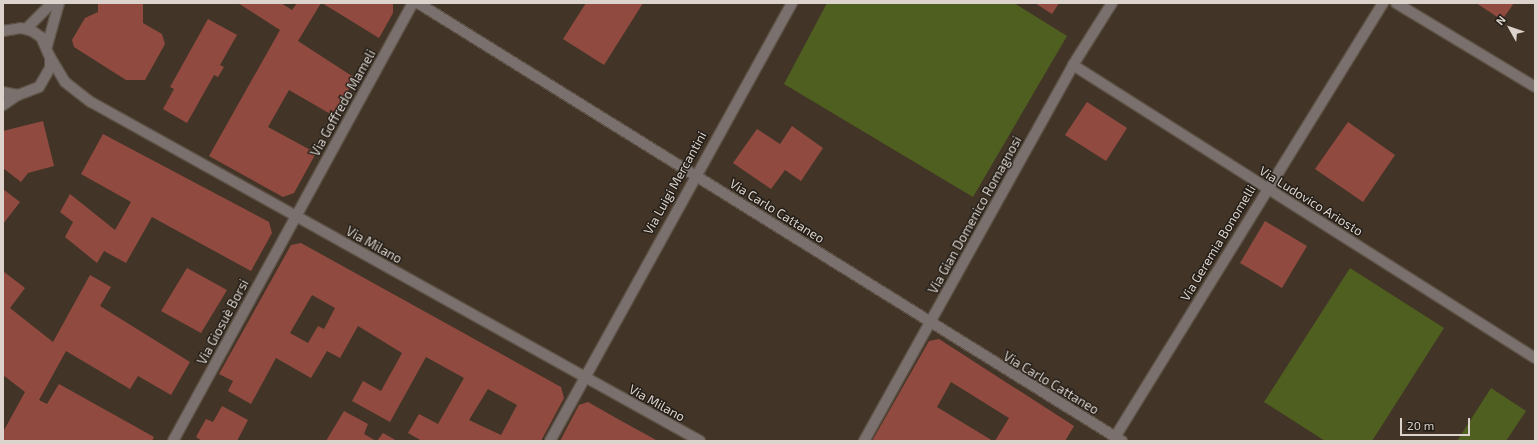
<!DOCTYPE html>
<meta charset="utf-8">
<style>
body{margin:0}
#map{position:relative;width:1538px;height:444px;overflow:hidden;background:#423528;font-family:"Exo 2",sans-serif}
div>[style]{position:absolute}
.green>*{inset:0;background:#4e5f1f}
.building>*{inset:0;background:#914a3f}
.roads{filter:drop-shadow(1px 0 #5e5246) drop-shadow(-1px 0 #5e5246) drop-shadow(0 1px #5e5246) drop-shadow(0 -1px #5e5246)}
.minor>*{height:10px;margin:-5px;padding:0 5px;transform-origin:5px;border-radius:5px;background:#7a716e}
span{translate:-50% -50%;white-space:nowrap;text-align:center;line-height:1.15;-webkit-text-stroke:3px #241e18;paint-order:stroke}
.street-label{font-size:13px;color:#dcd4cc}
.frame{position:absolute;inset:0;border:4px solid #dcd4cc;pointer-events:none}
.north{position:absolute;left:1490px;top:8px;width:40px;height:40px;-webkit-text-stroke:3px #241e18;paint-order:stroke;rotate:310deg;font-size:11px;font-weight:700;line-height:16px;text-align:center;color:#dcd4cc}
.north::after{content:'';display:block;margin:auto;width:14px;height:18px;background:#dcd4cc;clip-path:polygon(50% 0,100% 100%,50% 72%,0 100%)}
.scale{position:absolute;left:1400px;top:418px;width:70px;height:18px;box-sizing:border-box;border:2px solid #dcd4cc;border-top:0;padding-left:5px;font-size:12px;line-height:14px;white-space:nowrap;color:#dcd4cc;-webkit-text-stroke:3px #241e18;paint-order:stroke}
</style>
<div id="map">
<div class="green">
<i style="clip-path:polygon(827px 3px,1014px 3px,1067px 36px,973px 197px,784px 84px)"></i>
<i style="clip-path:polygon(1350px 268px,1444px 328px,1372px 441px,1325px 441px,1264px 402px)"></i>
<i style="clip-path:polygon(1491px 388px,1526px 411px,1506px 441px,1457px 441px)"></i>
</div>
<div class="building">
<i style="clip-path:polygon(98px 3px,143px 3px,143px 23px,162px 34px,165px 44px,145px 80px,126px 80px,74px 47px,72px 40px,85px 18px,98px 12px)"></i>
<i style="clip-path:polygon(238px 3px,281px 3px,292px 10px,297px 3px,321px 3px,298px 41px,355px 78px,334px 116px,289px 90px,268px 127px,316px 153px,294px 193px,283px 197px,209px 156px,280px 30px)"></i>
<i style="clip-path:polygon(322px 3px,393px 3px,393px 13px,379px 38px)"></i>
<i style="clip-path:polygon(586px 3px,643px 3px,604px 65px,563px 39px)"></i>
<i style="clip-path:polygon(1035px 3px,1059px 3px,1052px 14px)"></i>
<i style="clip-path:polygon(1476px 3px,1514px 3px,1502px 20px)"></i>
<i style="clip-path:polygon(208px 19px,237px 35px,220px 65px,224px 67px,218px 77px,214px 75px,187px 123px,163px 109px,174px 89px,170px 87px)"></i>
<i style="clip-path:polygon(1087px 102px,1127px 128px,1106px 161px,1065px 135px)"></i>
<i style="clip-path:polygon(43px 121px,54px 166px,28px 173px,21px 182px,3px 168px,3px 131px)"></i>
<i style="clip-path:polygon(1348px 122px,1395px 155px,1363px 202px,1315px 169px)"></i>
<i style="clip-path:polygon(792px 126px,823px 148px,801px 181px,785px 170px,771px 189px,733px 163px,757px 129px,780px 144px)"></i>
<i style="clip-path:polygon(103px 134px,269px 222px,272px 233px,251px 271px,152px 217px,126px 263px,104px 251px,97px 263px,65px 237px,73px 222px,60px 212px,70px 194px,115px 230px,131px 202px,81px 174px)"></i>
<i style="clip-path:polygon(3px 189px,20px 202px,3px 224px)"></i>
<i style="clip-path:polygon(1265px 221px,1307px 246px,1282px 288px,1240px 263px)"></i>
<i style="clip-path:polygon(evenodd,301px 243px,561px 387px,564px 398px,541px 441px,422px 441px,408px 433px,419px 414px,438px 424px,464px 378px,426px 357px,390px 422px,352px 401px,363px 381px,381px 391px,402px 353px,358px 326px,340px 358px,327px 351px,311px 378px,276px 358px,251px 404px,228px 391px,233px 381px,219px 374px,291px 245px,301px 243px,312px 295px,335px 308px,324px 329px,318px 326px,308px 343px,290px 333px,312px 295px,301px 243px,488px 389px,517px 405px,501px 435px,469px 420px,488px 389px)"></i>
<i style="clip-path:polygon(187px 268px,227px 290px,201px 333px,161px 311px)"></i>
<i style="clip-path:polygon(3px 271px,25px 288px,10px 308px,53px 342px,90px 275px,111px 287px,100px 306px,190px 362px,171px 395px,138px 376px,130px 389px,66px 351px,39px 400px,47px 404px,59px 384px,154px 437px,152px 441px,3px 441px,3px 432px,25px 392px,3px 375px)"></i>
<i style="clip-path:polygon(939px 339px,1074px 426px,1065px 441px,995px 441px,1009px 418px,951px 382px,937px 407px,993px 441px,872px 441px,929px 341px)"></i>
<i style="clip-path:polygon(588px 402px,616px 418px,656px 440px,560px 441px,579px 405px)"></i>
<i style="clip-path:polygon(222px 406px,248px 420px,237px 441px,202px 441px,196px 437px,206px 419px,213px 422px)"></i>
<i style="clip-path:polygon(344px 411px,368px 424px,364px 434px,376px 441px,326px 441px)"></i>
<i style="clip-path:polygon(383px 433px,397px 441px,377px 441px)"></i>
</div>
<div class="roads">
<div class="minor">
<i style="left:418px;top:3px;width:829px;rotate:31.89deg"></i>
<i style="left:1396px;top:3px;width:162px;rotate:31.1deg"></i>
<i style="left:26px;top:29px;width:37px;rotate:-45deg"></i>
<i style="left:3px;top:31px;width:18px;rotate:-9deg"></i>
<i style="left:21px;top:28px;width:11px;rotate:15deg"></i>
<i style="left:32px;top:31px;width:11px;rotate:34deg"></i>
<i style="left:41px;top:37px;width:22px;rotate:66deg"></i>
<i style="left:50px;top:57px;width:11px;rotate:90deg"></i>
<i style="left:50px;top:68px;width:22px;rotate:120deg"></i>
<i style="left:39px;top:87px;width:22px;rotate:159deg"></i>
<i style="left:18px;top:95px;width:15px;rotate:-169deg"></i>
<i style="left:47px;top:46px;width:45px;rotate:-74.4deg"></i>
<i style="left:50px;top:57px;width:29px;rotate:59deg"></i>
<i style="left:65px;top:82px;width:33px;rotate:38deg"></i>
<i style="left:91px;top:102px;width:697px;rotate:29.1deg"></i>
<i style="left:1073px;top:65px;width:547px;rotate:32.38deg"></i>
<i style="left:3px;top:105px;width:18px;rotate:-34deg"></i>
<i style="left:1115px;top:437px;width:510px;rotate:-58.3deg"></i>
<i style="left:173px;top:441px;width:499px;rotate:-61.3deg"></i>
<i style="left:550px;top:441px;width:500px;rotate:-61.08deg"></i>
<i style="left:864px;top:441px;width:430px;rotate:-60.9deg"></i>
<i style="left:1073px;top:65px;width:73px;rotate:-57.8deg"></i>
</div>
</div>
<div class="street-label">
<span style="left:343px;top:103px;rotate:-61deg">Via Goffredo Mameli</span>
<span style="left:675px;top:183px;rotate:-61deg">Via Luigi Mercantini</span>
<span style="left:1311px;top:201px;rotate:32deg">Via Ludovico Ariosto</span>
<span style="left:777px;top:211px;rotate:32deg">Via Carlo Cattaneo</span>
<span style="left:975px;top:215px;rotate:-61deg">Via Gian Domenico Romagnosi</span>
<span style="left:1218px;top:243px;rotate:-59deg">Via Geremia Bonomelli</span>
<span style="left:374px;top:245px;rotate:29deg">Via Milano</span>
<span style="left:223px;top:322px;rotate:-62deg">Via Giosuè Borsi</span>
<span style="left:1051px;top:383px;rotate:31deg">Via Carlo Cattaneo</span>
<span style="left:657px;top:403px;rotate:29deg">Via Milano</span>
</div>
<div class="frame"></div>
<div class="north">N</div>
<div class="scale">20 m</div>
</div>
